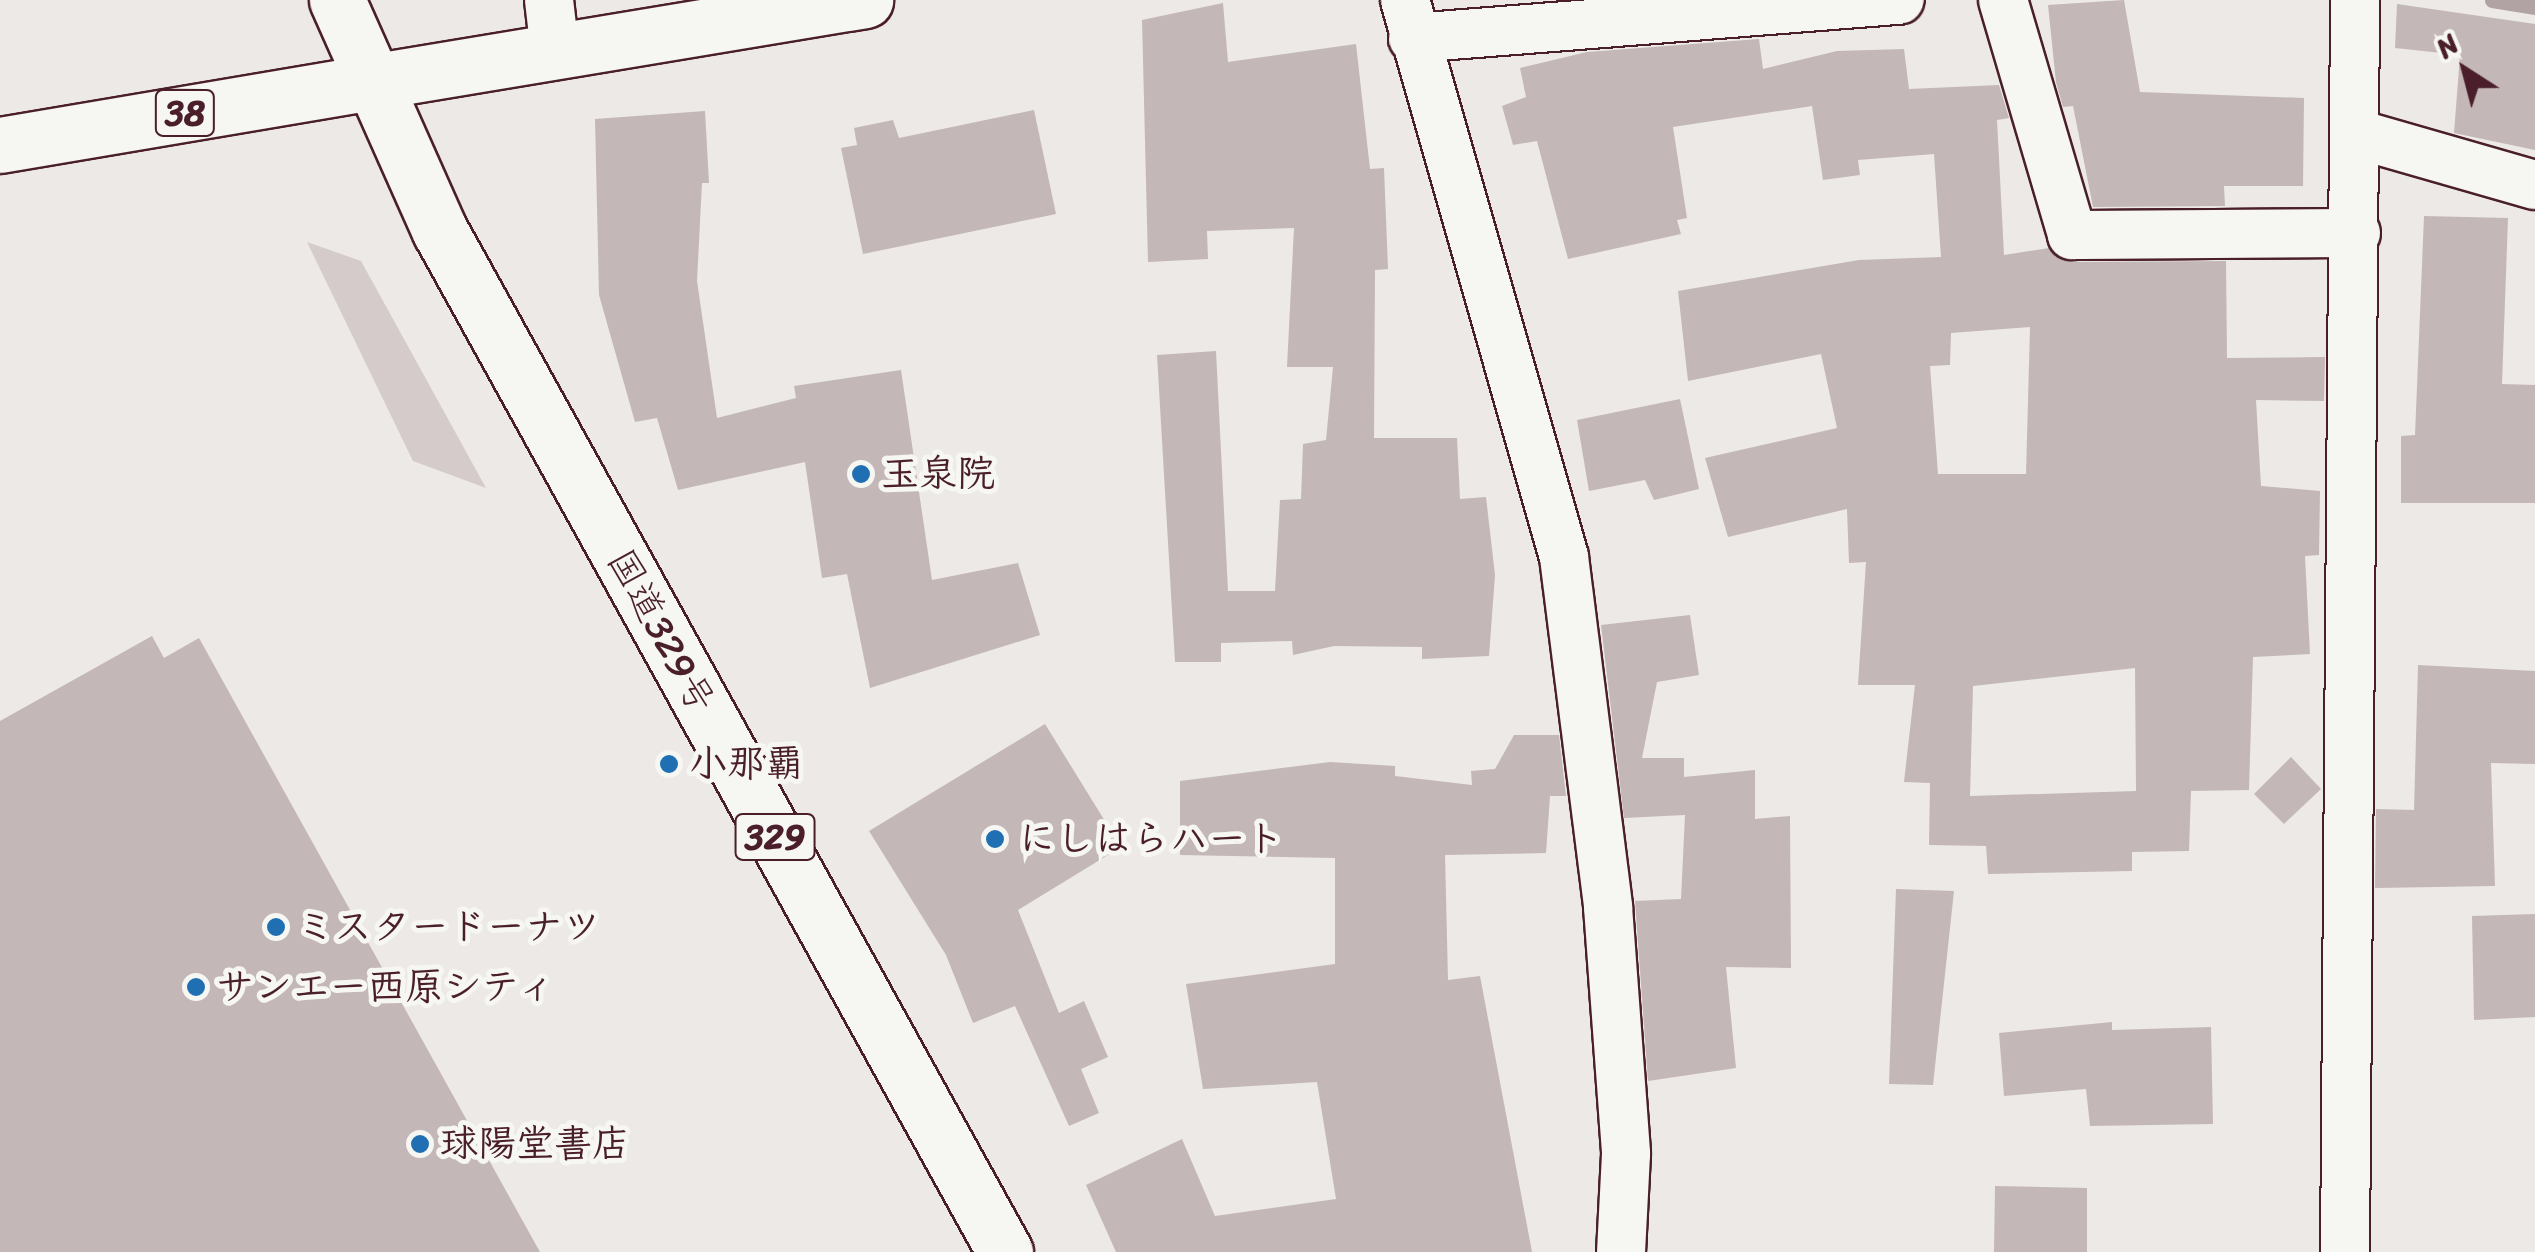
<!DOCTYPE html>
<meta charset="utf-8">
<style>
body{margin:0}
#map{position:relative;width:2535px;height:1252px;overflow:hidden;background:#ece9e6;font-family:Sriracha,"Klee One",sans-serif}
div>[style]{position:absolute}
.green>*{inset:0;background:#d4cbca}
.stream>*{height:15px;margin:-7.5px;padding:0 7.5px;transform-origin:7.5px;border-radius:7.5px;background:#b1a2a3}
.building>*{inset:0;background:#c4b7b7}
.roads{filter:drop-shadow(2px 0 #4a1f2b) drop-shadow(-2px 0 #4a1f2b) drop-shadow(0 2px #4a1f2b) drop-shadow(0 -2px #4a1f2b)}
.minor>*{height:48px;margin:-24px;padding:0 24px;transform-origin:24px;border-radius:24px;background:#f6f6f2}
.tertiary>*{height:55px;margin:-27.5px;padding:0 27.5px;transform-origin:27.5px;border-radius:27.5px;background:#f6f6f2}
.primary>*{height:55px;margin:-27.5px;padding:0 27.5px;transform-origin:27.5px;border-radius:27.5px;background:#f6f6f2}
.trunk>*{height:55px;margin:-27.5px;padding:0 27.5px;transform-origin:27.5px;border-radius:27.5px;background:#f6f6f2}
.dots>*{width:28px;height:28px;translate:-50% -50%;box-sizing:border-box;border:5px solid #f6f6f2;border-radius:50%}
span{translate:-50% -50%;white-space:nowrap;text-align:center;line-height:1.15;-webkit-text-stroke:10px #f6f6f2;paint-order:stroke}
.shield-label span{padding:2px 8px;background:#f6f6f2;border:2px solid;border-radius:8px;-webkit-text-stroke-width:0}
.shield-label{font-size:35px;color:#4a1f2b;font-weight:700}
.poi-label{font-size:38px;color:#4a1f2b;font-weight:700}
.left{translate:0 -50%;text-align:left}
.street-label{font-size:38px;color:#4a1f2b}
.north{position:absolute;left:2415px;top:20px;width:100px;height:100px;-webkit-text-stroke:8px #f6f6f2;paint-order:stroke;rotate:324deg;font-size:28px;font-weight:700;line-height:40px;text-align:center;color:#4a1f2b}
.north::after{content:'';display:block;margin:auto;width:35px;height:45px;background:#4a1f2b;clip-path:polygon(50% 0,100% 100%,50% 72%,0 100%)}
</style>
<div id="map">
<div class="green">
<i style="clip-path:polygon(307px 242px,361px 261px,486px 488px,413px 461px)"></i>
</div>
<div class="stream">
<i style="left:2492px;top:0;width:44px;rotate:9.2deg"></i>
</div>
<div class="building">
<i style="clip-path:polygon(2124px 0,2140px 92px,2304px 98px,2303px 186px,2224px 186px,2225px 206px,2093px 207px,2073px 106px,2063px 107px,2056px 82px,2048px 5px)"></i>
<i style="clip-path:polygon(1223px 3px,1228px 62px,1356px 44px,1370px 169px,1384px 168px,1388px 269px,1375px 270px,1374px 438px,1457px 438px,1460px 499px,1486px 497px,1495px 575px,1489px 656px,1422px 659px,1422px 647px,1334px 646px,1293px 655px,1292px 641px,1221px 643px,1221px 662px,1175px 662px,1157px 355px,1216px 351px,1228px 591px,1275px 591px,1280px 500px,1301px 499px,1303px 444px,1326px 440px,1333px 367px,1287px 367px,1294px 228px,1207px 231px,1208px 259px,1148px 262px,1142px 20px)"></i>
<i style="clip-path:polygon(2397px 4px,2535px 24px,2535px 150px,2454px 133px,2460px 55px,2395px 48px)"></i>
<i style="clip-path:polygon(evenodd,1759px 39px,1763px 69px,1837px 51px,1904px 49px,1909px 89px,1999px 85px,2009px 118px,1997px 120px,2004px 255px,2049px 248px,2072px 262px,2226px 261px,2227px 358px,2325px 357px,2324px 401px,2256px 400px,2261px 486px,2320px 491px,2319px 555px,2305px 556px,2310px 654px,2253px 657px,2249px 790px,2191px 791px,2189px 851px,2132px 852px,2132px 871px,1988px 874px,1986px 846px,1929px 845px,1930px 783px,1904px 782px,1915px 685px,1858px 685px,1866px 562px,1849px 563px,1847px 509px,1728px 537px,1705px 458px,1837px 428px,1821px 354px,1688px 381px,1678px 291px,1859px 260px,1941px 257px,1934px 154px,1858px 160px,1860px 175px,1823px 180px,1812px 106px,1673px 127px,1687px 218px,1677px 220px,1681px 234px,1568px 259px,1537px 141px,1513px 145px,1502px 106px,1526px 97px,1520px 68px,1587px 52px,1759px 39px,2030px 327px,2026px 474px,1938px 474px,1930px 366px,1950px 365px,1951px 333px,2030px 327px,1759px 39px,2135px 668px,2136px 791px,1970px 796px,1973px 686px,2135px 668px)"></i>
<i style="clip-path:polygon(1034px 110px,1056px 214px,863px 254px,841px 148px,857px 145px,854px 128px,893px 120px,899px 138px)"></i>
<i style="clip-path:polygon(705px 111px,709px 183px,702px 183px,697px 281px,717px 418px,796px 398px,794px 386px,901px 370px,932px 580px,1018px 563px,1040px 635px,870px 688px,847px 574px,822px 578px,805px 462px,678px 490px,657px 418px,635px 422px,599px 295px,595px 119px)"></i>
<i style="clip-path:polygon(2424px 216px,2508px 218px,2502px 384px,2535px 385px,2535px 503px,2401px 503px,2401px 436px,2415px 435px)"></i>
<i style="clip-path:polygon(1680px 399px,1699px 489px,1654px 500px,1645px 480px,1589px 491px,1577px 420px)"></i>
<i style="clip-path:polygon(1690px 615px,1699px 675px,1657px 682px,1642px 758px,1684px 758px,1684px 777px,1755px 770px,1755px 819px,1790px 816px,1791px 968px,1726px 967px,1736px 1068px,1648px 1081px,1635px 901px,1681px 899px,1685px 815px,1624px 818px,1601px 625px)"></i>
<i style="clip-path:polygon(152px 636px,164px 658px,199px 638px,540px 1252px,0 1252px,0 721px)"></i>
<i style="clip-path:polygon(2418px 665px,2535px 671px,2535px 764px,2491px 763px,2495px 886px,2375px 888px,2376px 809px,2414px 810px)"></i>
<i style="clip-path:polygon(1045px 724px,1121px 847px,1018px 910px,1059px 1013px,1084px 1001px,1108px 1057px,1081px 1069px,1099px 1113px,1069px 1126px,1015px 1006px,973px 1023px,946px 955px,869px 831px)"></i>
<i style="clip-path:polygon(1514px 735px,1559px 735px,1566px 796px,1550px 796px,1546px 853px,1445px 855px,1448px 980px,1480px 976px,1532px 1252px,1116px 1252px,1086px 1185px,1182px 1139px,1215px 1216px,1336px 1199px,1317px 1082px,1203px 1089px,1186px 984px,1335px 964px,1335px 858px,1180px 855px,1180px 781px,1330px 762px,1395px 766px,1395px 776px,1472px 785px,1471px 771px,1495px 769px)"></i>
<i style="clip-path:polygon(2291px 757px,2321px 789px,2284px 824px,2254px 794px)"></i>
<i style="clip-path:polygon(1896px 889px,1954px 891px,1933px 1085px,1889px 1084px)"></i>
<i style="clip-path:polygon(2535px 914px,2535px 1017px,2474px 1020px,2472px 916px)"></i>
<i style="clip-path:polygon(2112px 1022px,2112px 1030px,2211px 1027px,2213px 1124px,2090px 1126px,2086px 1089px,2004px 1096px,1999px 1033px)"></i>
<i style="clip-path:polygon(1995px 1186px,2087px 1188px,2087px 1252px,1994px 1252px)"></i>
</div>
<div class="roads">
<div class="minor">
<i style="left:549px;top:0;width:52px;rotate:83.4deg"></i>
<i style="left:1405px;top:0;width:579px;rotate:74.07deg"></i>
<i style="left:1564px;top:557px;width:353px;rotate:82.8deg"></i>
<i style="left:1608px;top:907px;width:248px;rotate:85.8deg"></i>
<i style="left:1626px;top:1154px;width:98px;rotate:92.9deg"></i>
<i style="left:2003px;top:0;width:245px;rotate:73.6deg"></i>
<i style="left:2072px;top:235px;width:284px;rotate:-0.4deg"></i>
<i style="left:1413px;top:38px;width:488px;rotate:-4.5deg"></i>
<i style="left:2357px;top:134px;width:185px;rotate:16deg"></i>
<i style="left:2345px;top:1252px;width:1252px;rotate:-89.54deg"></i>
</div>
<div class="tertiary">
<i style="left:371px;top:82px;width:501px;rotate:-9.42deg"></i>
</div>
<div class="primary">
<i style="left:0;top:145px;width:376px;rotate:-9.6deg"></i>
</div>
<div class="trunk">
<i style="left:337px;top:0;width:253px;rotate:66deg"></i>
<i style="left:440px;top:231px;width:1167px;rotate:61.04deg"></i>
</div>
</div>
<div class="dots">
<i style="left:861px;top:474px;background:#1f6fb2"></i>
<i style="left:669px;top:764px;background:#1f6fb2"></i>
<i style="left:995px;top:839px;background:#1f6fb2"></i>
<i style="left:276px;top:927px;background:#1f6fb2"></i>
<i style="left:196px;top:987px;background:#1f6fb2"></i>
<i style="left:420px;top:1144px;background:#1f6fb2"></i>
</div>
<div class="shield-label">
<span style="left:185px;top:113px">38</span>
<span style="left:775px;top:837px">329</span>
</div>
<div class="poi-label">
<span class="left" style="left:881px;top:474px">玉泉院</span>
<span class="left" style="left:689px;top:764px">小那覇</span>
<span class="left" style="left:1018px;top:839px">にしはらハート</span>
<span class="left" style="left:296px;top:927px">ミスタードーナツ</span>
<span class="left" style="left:216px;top:987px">サンエー西原シティ</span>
<span class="left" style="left:440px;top:1144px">球陽堂書店</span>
</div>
<div class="street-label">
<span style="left:661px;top:631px;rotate:61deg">国道329号</span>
</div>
<div class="north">N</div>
</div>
